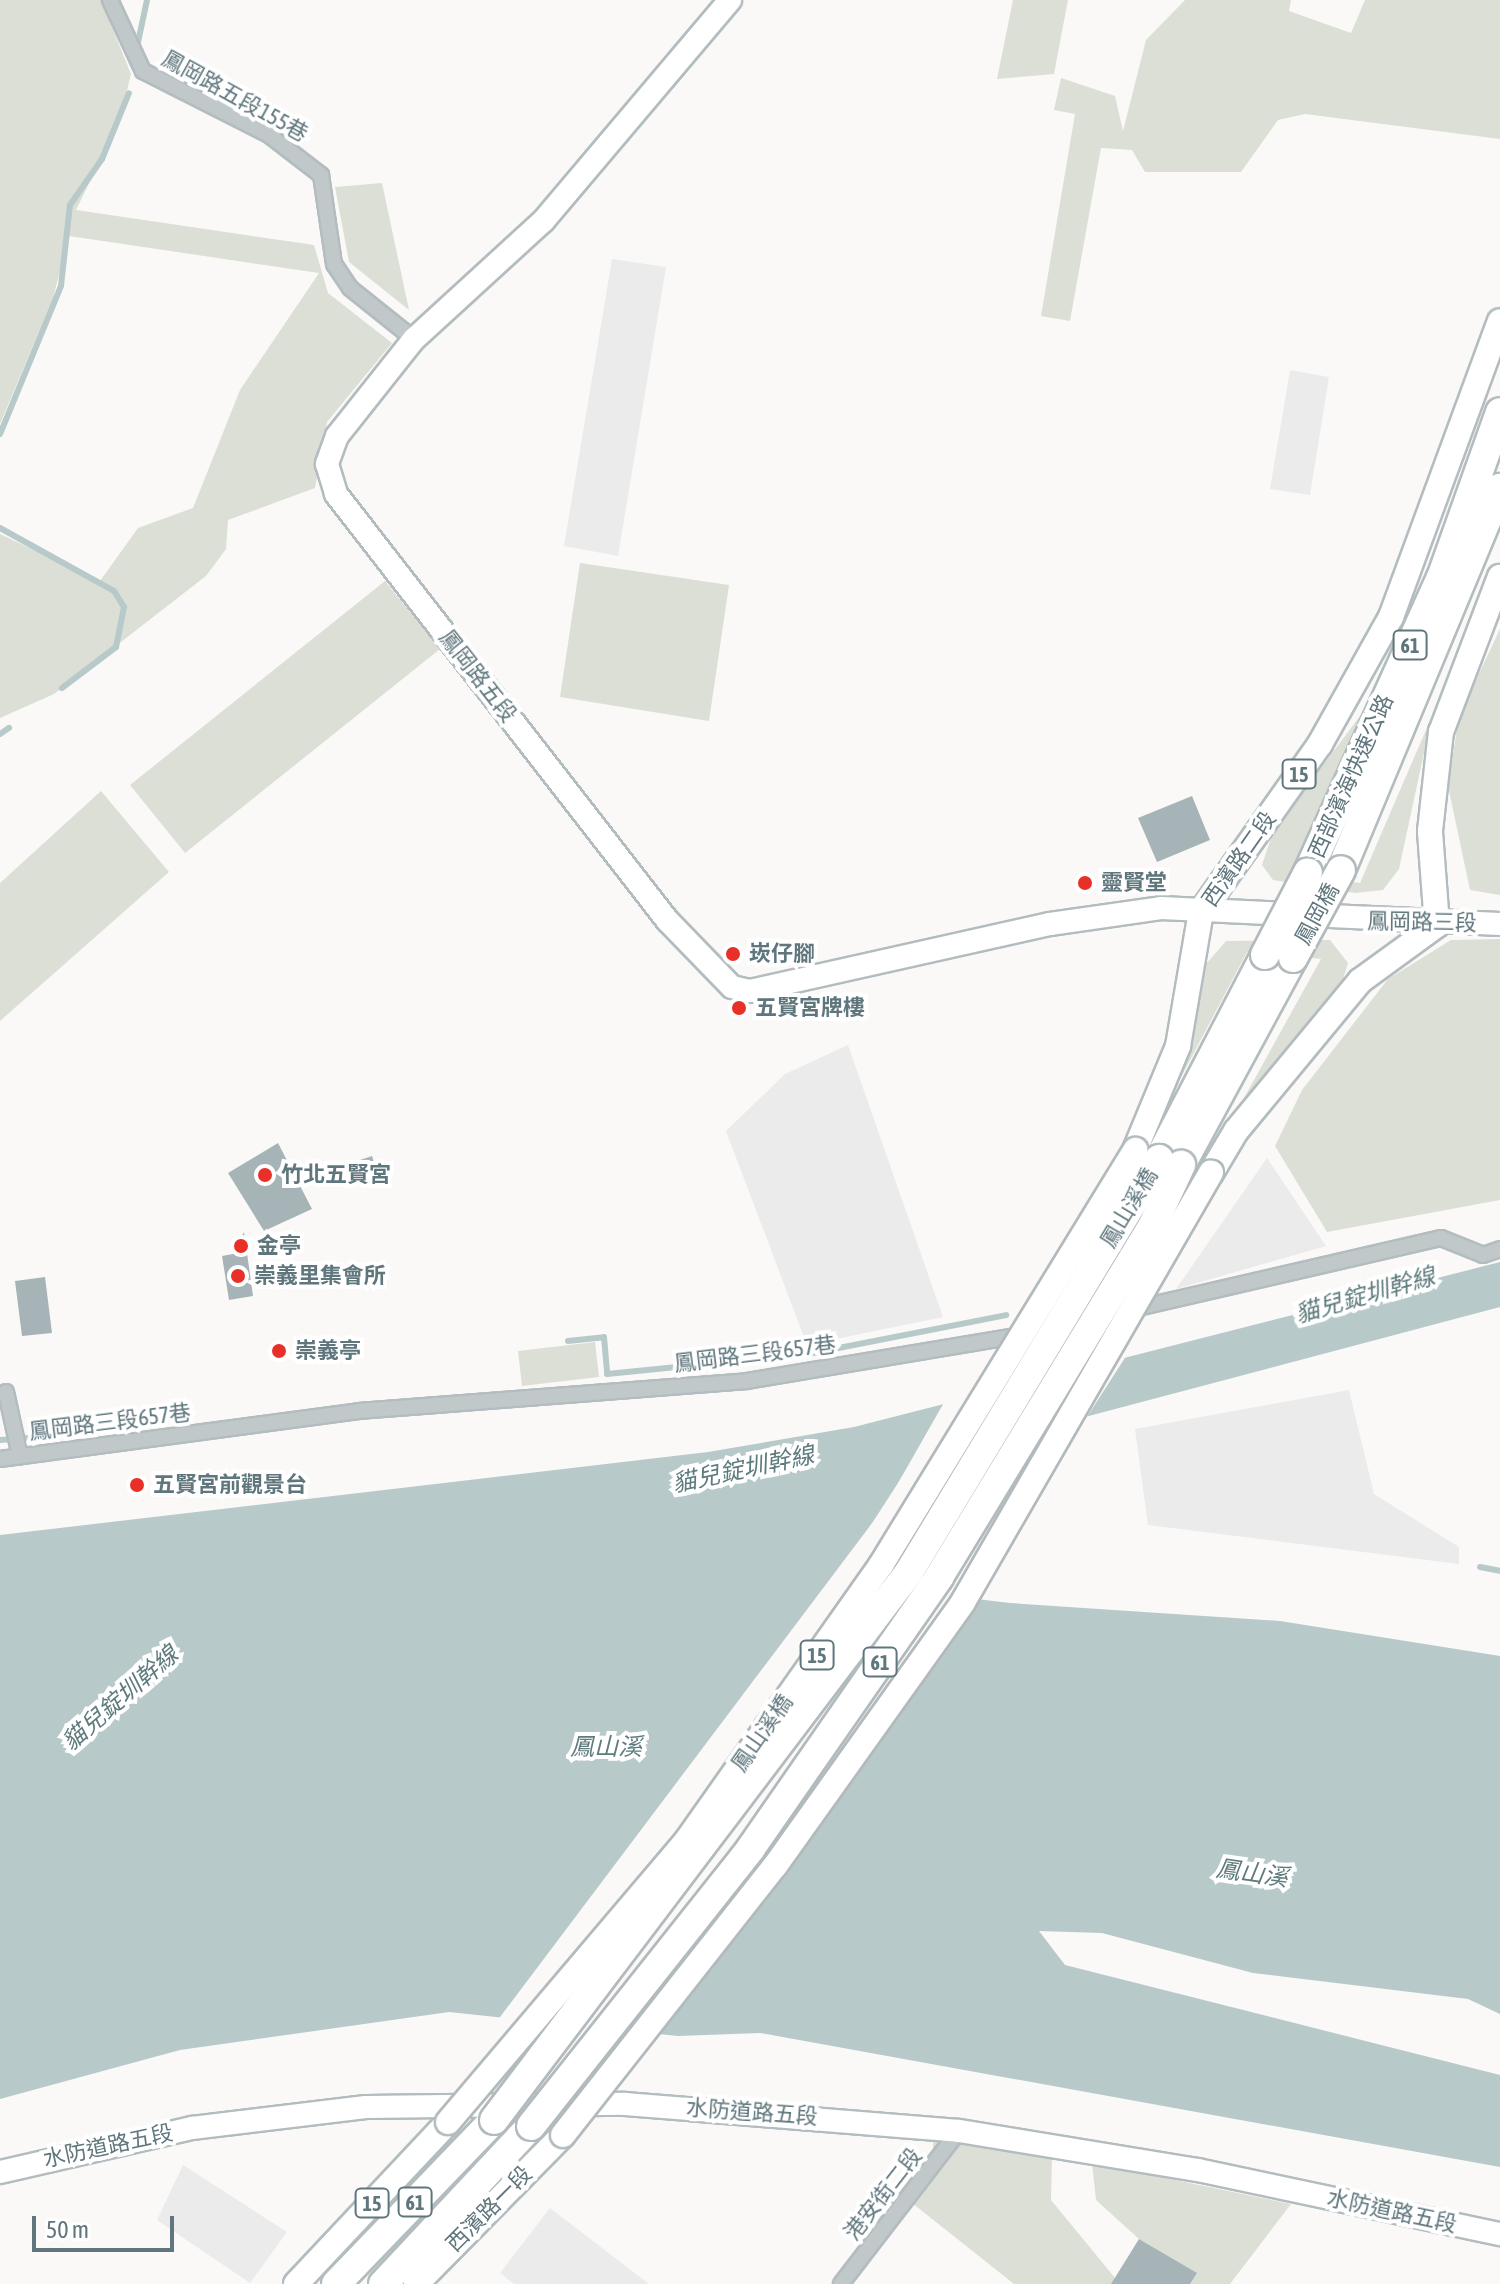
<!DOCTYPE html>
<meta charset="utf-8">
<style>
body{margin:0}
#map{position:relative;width:1500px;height:2284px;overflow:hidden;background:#faf9f7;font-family:"Asap Condensed","Noto Sans TC",sans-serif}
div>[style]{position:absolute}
.built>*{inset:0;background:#ebebeb}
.green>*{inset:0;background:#dbdfd6}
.water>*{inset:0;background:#b8c9ca}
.pier>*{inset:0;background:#faf9f7}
.stream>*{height:6px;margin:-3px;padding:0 3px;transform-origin:3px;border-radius:3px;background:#b8c9ca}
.building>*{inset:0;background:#a7b4b7}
.roads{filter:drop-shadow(2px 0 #b3bcbf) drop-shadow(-2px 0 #b3bcbf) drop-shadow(0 2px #b3bcbf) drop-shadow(0 -2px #b3bcbf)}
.street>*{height:14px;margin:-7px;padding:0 7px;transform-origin:7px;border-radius:7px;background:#c1c8ca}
.secondary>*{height:22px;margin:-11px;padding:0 11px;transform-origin:11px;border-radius:11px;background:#fff}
.primary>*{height:24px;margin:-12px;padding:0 12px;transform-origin:12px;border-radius:12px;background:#fff}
.highway>*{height:28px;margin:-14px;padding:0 14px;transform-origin:14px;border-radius:14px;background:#fff}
.bridges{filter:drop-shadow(2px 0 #b2babd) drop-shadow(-2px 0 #b2babd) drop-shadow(0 2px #b2babd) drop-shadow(0 -2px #b2babd)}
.primary-bridge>*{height:24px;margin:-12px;padding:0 12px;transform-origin:12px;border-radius:12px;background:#fff}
.highway-bridge>*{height:28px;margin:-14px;padding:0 14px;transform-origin:14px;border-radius:14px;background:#fff}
.dots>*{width:22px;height:22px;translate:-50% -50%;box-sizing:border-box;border:4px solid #fff;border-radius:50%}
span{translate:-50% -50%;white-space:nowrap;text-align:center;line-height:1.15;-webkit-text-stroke:8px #fff;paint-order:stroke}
.shield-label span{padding:2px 6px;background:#fff;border:2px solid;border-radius:6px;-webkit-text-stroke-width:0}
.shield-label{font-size:20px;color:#5f767d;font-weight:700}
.street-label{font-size:22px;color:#5f767d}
.poi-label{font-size:22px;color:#5f767d;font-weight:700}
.left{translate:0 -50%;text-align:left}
.water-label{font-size:24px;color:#5e7b7d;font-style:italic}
.scale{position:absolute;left:32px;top:2216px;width:142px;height:36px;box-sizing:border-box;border:4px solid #5f767d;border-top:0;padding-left:10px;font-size:24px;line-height:28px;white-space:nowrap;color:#5f767d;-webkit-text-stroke:6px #fff;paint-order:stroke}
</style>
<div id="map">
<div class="built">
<i style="clip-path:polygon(612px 259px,666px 267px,618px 556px,564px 546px)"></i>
<i style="clip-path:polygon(1290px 370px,1329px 377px,1310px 495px,1270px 489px)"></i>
<i style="clip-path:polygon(848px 1045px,943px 1317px,807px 1345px,726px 1131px,785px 1074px)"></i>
<i style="clip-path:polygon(1267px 1158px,1326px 1246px,1176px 1289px)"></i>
<i style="clip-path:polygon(1349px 1390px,1374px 1494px,1459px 1547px,1459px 1564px,1148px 1525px,1135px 1429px)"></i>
<i style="clip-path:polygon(183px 2165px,287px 2232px,250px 2283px,157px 2220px)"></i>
<i style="clip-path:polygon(550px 2208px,649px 2284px,514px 2284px,500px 2273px)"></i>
</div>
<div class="green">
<i style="clip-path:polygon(0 0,101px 0,131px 74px,120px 120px,76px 210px,314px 245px,328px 293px,392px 343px,327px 422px,315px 488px,228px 520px,226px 549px,206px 576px,54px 694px,0 718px,0 534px,100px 581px,138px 528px,193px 508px,240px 390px,319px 273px,69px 236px,53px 298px,0 424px)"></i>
<i style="clip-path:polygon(1013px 0,1068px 0,1054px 74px,997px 79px)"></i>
<i style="clip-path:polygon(1185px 0,1291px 0,1289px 11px,1351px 33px,1365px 0,1500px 0,1500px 139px,1305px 114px,1278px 120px,1241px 172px,1145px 172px,1132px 150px,1101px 148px,1070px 321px,1041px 316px,1075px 114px,1054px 110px,1061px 78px,1115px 96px,1123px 131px,1146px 40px)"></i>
<i style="clip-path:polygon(382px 183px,409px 310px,349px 262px,335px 187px)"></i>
<i style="clip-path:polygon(580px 563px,729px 585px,709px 721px,560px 697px)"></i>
<i style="clip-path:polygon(385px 581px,440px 649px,185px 853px,130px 785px)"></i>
<i style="clip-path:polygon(1500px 629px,1500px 895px,1470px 890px,1448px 786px,1459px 716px)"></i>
<i style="clip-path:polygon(1363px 712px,1290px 872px,1360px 883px,1432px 716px,1399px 869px,1383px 890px,1355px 893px,1273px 880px,1262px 865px,1273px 832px)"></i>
<i style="clip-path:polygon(101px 791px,169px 872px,0 1021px,0 883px)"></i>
<i style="clip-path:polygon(1500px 939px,1500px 1200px,1327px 1232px,1275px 1146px,1302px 1090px,1388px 979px,1451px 940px)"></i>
<i style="clip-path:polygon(1330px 940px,1348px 963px,1341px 986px,1234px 1116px,1321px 959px,1247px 952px,1157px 1123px,1193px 1030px,1206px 964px,1226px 941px)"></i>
<i style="clip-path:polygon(595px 1342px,599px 1377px,522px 1386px,518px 1351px)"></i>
<i style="clip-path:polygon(933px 2134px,1052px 2154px,1051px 2200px,1120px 2284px,1014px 2284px,912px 2203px,933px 2169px)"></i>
<i style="clip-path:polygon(1092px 2163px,1291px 2204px,1230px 2284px,1190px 2284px,1196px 2273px,1139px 2239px,1096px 2200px)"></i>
</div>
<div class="water">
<i style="clip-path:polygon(1500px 1262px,1500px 1307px,911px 1463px,834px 1582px,1010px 1603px,1280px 1621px,1500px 1656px,1500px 2014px,1468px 1999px,1253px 1973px,1102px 1933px,1039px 1931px,1065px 1965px,1500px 2075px,1500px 2167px,760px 2033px,678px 2036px,449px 2012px,180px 2050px,0 2099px,0 1535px,708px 1452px,854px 1427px)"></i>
</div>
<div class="pier">
<i style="clip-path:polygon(1130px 1350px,1083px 1423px,913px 1467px,840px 1579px,974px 1594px,875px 1749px,654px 2038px,497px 2021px,885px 1506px,946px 1399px)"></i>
</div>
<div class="stream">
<i style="left:137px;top:47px;width:48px;rotate:-78deg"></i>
<i style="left:0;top:434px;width:160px;rotate:-67.6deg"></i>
<i style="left:61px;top:286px;width:81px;rotate:-83.7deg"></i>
<i style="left:70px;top:205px;width:56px;rotate:-55.2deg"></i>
<i style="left:102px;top:159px;width:71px;rotate:-67.8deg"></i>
<i style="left:0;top:528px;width:130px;rotate:28.9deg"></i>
<i style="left:114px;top:591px;width:19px;rotate:58deg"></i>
<i style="left:124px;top:607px;width:41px;rotate:101.3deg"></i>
<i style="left:116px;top:647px;width:68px;rotate:142.8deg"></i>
<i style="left:0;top:734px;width:11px;rotate:-34deg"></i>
<i style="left:568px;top:1341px;width:36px;rotate:-6deg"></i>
<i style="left:604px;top:1337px;width:37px;rotate:85deg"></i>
<i style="left:607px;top:1374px;width:202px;rotate:-5.7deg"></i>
<i style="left:808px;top:1354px;width:202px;rotate:-11.1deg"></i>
<i style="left:0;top:1440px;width:39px;rotate:-4deg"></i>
<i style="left:1480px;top:1567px;width:20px;rotate:11deg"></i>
</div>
<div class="building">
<i style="clip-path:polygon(1192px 796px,1210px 840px,1157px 862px,1138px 818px)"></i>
<i style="clip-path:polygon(278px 1143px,312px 1209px,264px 1231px,228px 1173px)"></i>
<i style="clip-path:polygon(372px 1156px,379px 1178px,355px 1186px,348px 1164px)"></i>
<i style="clip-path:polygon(244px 1232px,253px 1296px,229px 1300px,222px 1256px,233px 1254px)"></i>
<i style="clip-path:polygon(45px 1277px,52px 1333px,22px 1336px,15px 1281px)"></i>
<i style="clip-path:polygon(1139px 2239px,1197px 2273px,1190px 2284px,1111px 2284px)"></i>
</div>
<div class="roads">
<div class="street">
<i style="left:110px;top:0;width:78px;rotate:65.1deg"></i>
<i style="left:143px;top:71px;width:141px;rotate:26.9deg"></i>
<i style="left:269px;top:135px;width:66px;rotate:37.6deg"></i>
<i style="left:321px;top:175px;width:90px;rotate:81.7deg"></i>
<i style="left:334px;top:264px;width:29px;rotate:56deg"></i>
<i style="left:350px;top:288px;width:82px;rotate:38.6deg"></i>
<i style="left:1129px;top:1310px;width:320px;rotate:-13deg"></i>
<i style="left:1441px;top:1238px;width:45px;rotate:22deg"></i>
<i style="left:1483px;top:1255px;width:18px;rotate:-19deg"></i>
<i style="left:6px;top:1392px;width:66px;rotate:77.7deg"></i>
<i style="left:0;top:1459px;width:362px;rotate:-7.6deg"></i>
<i style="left:359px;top:1411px;width:389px;rotate:-4.4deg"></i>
<i style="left:747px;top:1381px;width:280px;rotate:-9.5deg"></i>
<i style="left:841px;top:2284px;width:193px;rotate:-52.4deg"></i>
</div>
<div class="secondary">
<i style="left:730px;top:0;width:289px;rotate:130.2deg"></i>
<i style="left:543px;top:221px;width:175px;rotate:137.5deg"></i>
<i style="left:414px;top:339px;width:124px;rotate:128.4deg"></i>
<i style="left:337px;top:436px;width:30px;rotate:110deg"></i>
<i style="left:327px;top:464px;width:31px;rotate:73deg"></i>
<i style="left:336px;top:494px;width:539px;rotate:52.15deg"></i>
<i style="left:667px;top:920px;width:93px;rotate:45.9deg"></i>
<i style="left:732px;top:987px;width:18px;rotate:13deg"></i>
<i style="left:750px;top:991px;width:307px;rotate:-12.6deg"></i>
<i style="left:1050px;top:924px;width:112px;rotate:-8.2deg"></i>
<i style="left:1161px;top:908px;width:339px;rotate:2.7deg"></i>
<i style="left:0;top:2172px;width:197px;rotate:-12.9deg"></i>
<i style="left:192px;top:2128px;width:175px;rotate:-6.9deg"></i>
<i style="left:366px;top:2107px;width:259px;rotate:-0.7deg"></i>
<i style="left:625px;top:2104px;width:335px;rotate:4.6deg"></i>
<i style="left:959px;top:2131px;width:242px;rotate:9.3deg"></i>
<i style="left:1198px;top:2170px;width:309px;rotate:12deg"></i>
</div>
<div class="primary">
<i style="left:1135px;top:1150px;width:113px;rotate:-67.5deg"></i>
<i style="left:1178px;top:1046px;width:136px;rotate:-80.3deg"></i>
<i style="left:1201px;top:912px;width:206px;rotate:-54.7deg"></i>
<i style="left:1320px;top:744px;width:145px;rotate:-60.8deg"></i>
<i style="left:1391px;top:617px;width:315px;rotate:-69.8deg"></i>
<i style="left:1211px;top:1173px;width:49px;rotate:-59.2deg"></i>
<i style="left:1236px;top:1131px;width:195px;rotate:-50.4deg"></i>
<i style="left:1360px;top:981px;width:95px;rotate:-36deg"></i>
<i style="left:1437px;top:925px;width:94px;rotate:-94.3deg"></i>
<i style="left:1430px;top:831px;width:100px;rotate:-83.7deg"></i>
<i style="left:1441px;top:732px;width:166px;rotate:-69.2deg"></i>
<i style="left:296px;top:2284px;width:222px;rotate:-46.8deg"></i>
<i style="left:416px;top:2284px;width:209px;rotate:-45.4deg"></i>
</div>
<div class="highway">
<i style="left:1341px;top:870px;width:414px;rotate:-67.4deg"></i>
<i style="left:1308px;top:872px;width:323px;rotate:-65.7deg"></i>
<i style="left:1441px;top:578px;width:176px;rotate:-70.4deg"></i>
<i style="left:1159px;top:1159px;width:230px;rotate:-62.5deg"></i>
<i style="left:1181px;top:1165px;width:235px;rotate:-61.6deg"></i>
<i style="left:336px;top:2284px;width:228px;rotate:-46.1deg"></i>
<i style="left:383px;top:2284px;width:216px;rotate:-46.9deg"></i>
</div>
</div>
<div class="bridges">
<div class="primary-bridge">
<i style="left:448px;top:2122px;width:370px;rotate:-49.7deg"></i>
<i style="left:687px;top:1840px;width:337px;rotate:-54.8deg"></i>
<i style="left:881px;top:1565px;width:487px;rotate:-58.5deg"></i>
<i style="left:563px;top:2135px;width:342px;rotate:-51.8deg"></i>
<i style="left:775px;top:1866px;width:324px;rotate:-54.5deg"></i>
<i style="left:963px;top:1602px;width:496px;rotate:-60deg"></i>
</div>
<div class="highway-bridge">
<i style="left:1265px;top:955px;width:93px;rotate:-62.6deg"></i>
<i style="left:1293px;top:958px;width:100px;rotate:-61.4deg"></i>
<i style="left:494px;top:2120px;width:687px;rotate:-52.86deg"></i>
<i style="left:909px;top:1572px;width:483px;rotate:-58.8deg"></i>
<i style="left:531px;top:2126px;width:355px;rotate:-51.6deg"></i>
<i style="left:751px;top:1848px;width:330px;rotate:-55.2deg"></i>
<i style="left:939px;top:1577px;width:407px;rotate:-58.7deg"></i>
<i style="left:1151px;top:1229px;width:71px;rotate:-64.9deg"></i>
</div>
</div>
<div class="dots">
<i style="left:1085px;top:883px;background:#e93028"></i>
<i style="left:733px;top:954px;background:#e93028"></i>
<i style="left:739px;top:1008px;background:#e93028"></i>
<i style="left:265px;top:1175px;background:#e93028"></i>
<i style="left:241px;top:1246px;background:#e93028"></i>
<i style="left:238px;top:1276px;background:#e93028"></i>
<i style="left:279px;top:1351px;background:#e93028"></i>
<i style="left:137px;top:1485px;background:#e93028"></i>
</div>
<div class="shield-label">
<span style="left:1410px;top:645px">61</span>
<span style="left:1299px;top:774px">15</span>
<span style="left:817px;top:1655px">15</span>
<span style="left:880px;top:1662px">61</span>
<span style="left:415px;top:2202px">61</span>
<span style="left:372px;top:2203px">15</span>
</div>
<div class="street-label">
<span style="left:235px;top:96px;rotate:29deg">鳳岡路五段155巷</span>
<span style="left:478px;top:676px;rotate:52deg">鳳岡路五段</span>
<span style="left:1351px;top:776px;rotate:-66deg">西部濱海快速公路</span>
<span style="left:1239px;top:859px;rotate:-55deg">西濱路二段</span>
<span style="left:1317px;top:914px;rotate:-61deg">鳳岡橋</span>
<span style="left:1422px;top:922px;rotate:1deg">鳳岡路三段</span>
<span style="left:1129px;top:1208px;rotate:-59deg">鳳山溪橋</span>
<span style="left:755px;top:1354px;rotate:-7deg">鳳岡路三段657巷</span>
<span style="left:110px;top:1422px;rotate:-7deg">鳳岡路三段657巷</span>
<span style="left:762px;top:1733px;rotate:-55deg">鳳山溪橋</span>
<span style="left:752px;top:2112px;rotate:4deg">水防道路五段</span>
<span style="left:108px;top:2146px;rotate:-12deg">水防道路五段</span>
<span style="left:883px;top:2194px;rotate:-52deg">港安街二段</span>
<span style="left:489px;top:2209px;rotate:-45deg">西濱路一段</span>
<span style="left:1392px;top:2211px;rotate:12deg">水防道路五段</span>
</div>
<div class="poi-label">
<span class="left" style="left:1101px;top:883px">靈賢堂</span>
<span class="left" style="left:749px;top:954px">崁仔腳</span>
<span class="left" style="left:755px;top:1008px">五賢宮牌樓</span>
<span class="left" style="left:281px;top:1175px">竹北五賢宮</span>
<span class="left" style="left:257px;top:1246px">金亭</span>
<span class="left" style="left:254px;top:1276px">崇義里集會所</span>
<span class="left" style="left:295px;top:1351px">崇義亭</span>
<span class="left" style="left:153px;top:1485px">五賢宮前觀景台</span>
</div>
<div class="water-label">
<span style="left:1365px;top:1295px;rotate:-16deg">貓兒錠圳幹線</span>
<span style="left:743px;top:1469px;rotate:-12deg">貓兒錠圳幹線</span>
<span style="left:120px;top:1698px;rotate:-41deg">貓兒錠圳幹線</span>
<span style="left:606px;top:1747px">鳳山溪</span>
<span style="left:1252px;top:1873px;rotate:8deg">鳳山溪</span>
</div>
<div class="scale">50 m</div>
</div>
